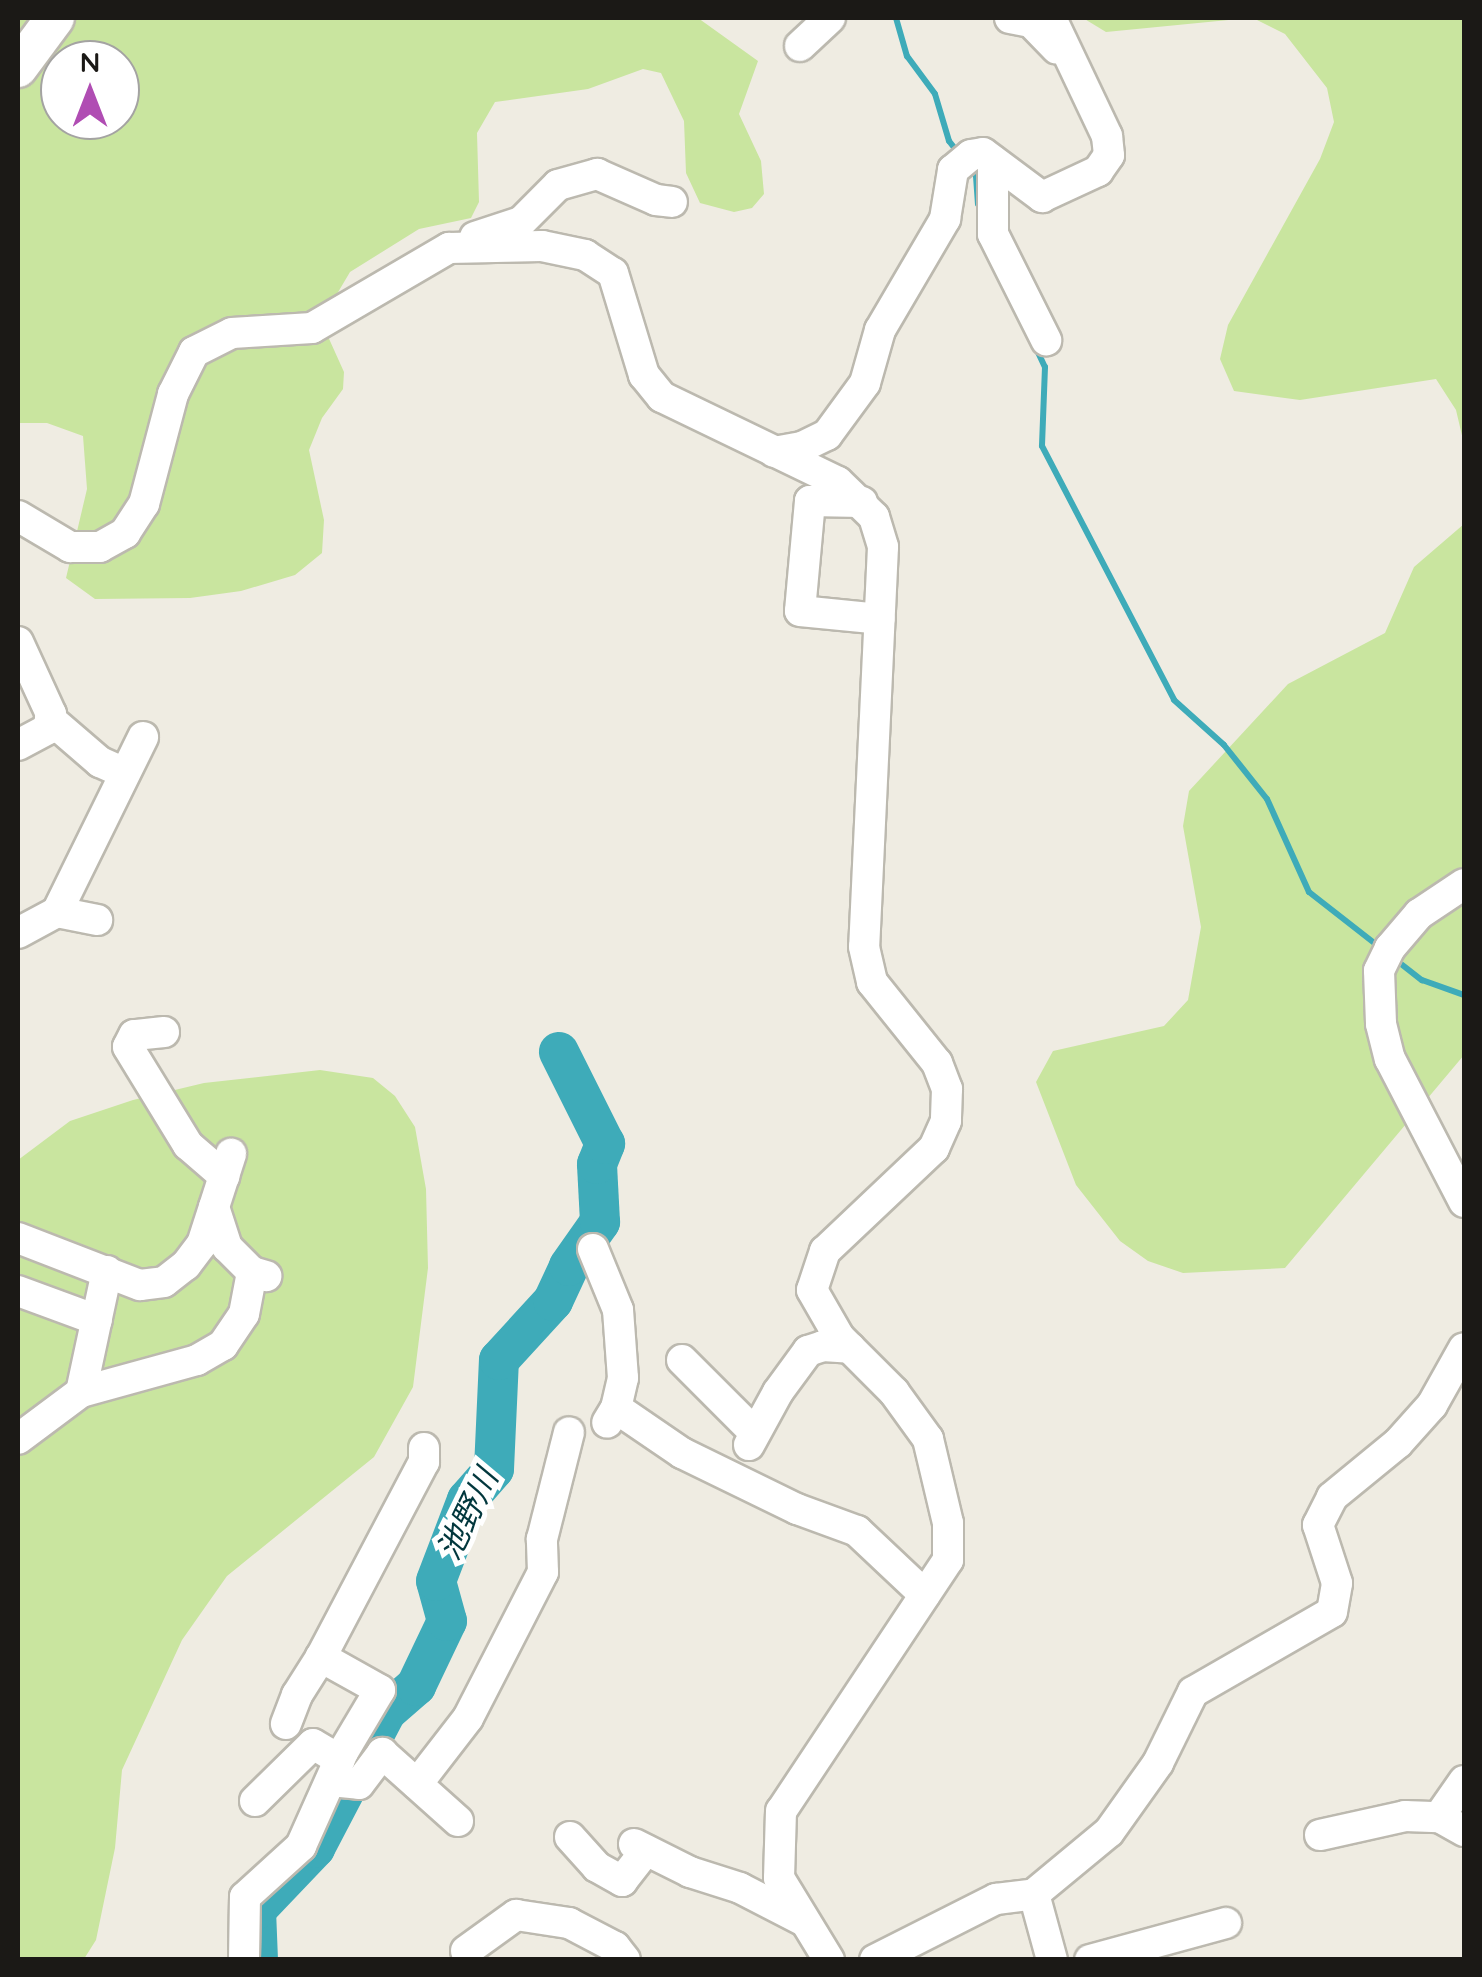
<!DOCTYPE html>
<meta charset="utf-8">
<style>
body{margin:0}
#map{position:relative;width:1482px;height:1977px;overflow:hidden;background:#efece2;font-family:Quicksand,"Noto Sans JP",sans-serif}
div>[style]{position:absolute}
.green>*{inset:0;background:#c9e59f}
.stream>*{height:6px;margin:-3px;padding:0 3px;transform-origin:3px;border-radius:3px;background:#3eabb9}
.river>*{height:40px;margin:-20px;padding:0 20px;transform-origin:20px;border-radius:20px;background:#3eabb9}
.roads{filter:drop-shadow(2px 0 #bcb9af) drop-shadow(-2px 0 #bcb9af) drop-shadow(0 2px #bcb9af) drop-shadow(0 -2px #bcb9af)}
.minor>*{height:30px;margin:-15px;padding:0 15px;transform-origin:15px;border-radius:15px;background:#fff}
.major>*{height:38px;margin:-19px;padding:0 19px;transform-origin:19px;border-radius:19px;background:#fff}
span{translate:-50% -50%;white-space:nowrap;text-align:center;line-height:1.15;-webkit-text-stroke:10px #fff;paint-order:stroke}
.water-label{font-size:32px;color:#02373d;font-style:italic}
.frame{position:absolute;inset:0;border:20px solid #1b1916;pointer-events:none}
.north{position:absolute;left:40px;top:40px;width:100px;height:100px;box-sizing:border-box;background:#fff;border:2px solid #a4a3a2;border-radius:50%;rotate:0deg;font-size:28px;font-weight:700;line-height:40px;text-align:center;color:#1b1916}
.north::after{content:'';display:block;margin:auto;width:35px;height:45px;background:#b04db3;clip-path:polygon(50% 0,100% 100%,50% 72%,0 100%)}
</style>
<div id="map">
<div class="green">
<i style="clip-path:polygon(evenodd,18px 18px,698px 18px,758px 61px,739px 114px,761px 161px,764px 194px,752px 208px,734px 212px,700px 203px,686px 173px,684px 121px,661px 73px,643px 69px,588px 89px,495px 102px,477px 133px,479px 202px,471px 218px,419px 229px,350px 272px,321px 321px,344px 372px,343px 389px,322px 418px,309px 450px,324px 520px,322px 553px,295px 575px,241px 591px,190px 598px,95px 599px,66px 578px,87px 489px,83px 436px,47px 423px,18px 423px,18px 18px,60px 60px,120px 60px,120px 120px,60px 120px,60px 60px)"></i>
<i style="clip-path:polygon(1083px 18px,1249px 18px,1106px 32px)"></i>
<i style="clip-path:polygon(1253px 18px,1464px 18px,1464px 444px,1456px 410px,1436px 379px,1300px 400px,1234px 391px,1220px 359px,1228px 325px,1320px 159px,1334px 122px,1327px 88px,1285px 34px)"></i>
<i style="clip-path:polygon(1464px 524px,1464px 1055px,1285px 1268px,1183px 1273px,1148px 1261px,1120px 1241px,1076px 1185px,1036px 1082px,1053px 1051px,1164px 1026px,1188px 1000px,1201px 927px,1183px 826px,1189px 791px,1288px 684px,1385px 633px,1414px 567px)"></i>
<i style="clip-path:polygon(320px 1070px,373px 1078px,395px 1096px,415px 1127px,426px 1189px,428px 1268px,413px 1387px,374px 1457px,227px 1576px,182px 1640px,122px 1770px,115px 1848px,96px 1940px,84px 1959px,18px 1960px,18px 1160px,70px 1121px,133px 1100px,204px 1083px)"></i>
</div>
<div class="stream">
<i style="left:896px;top:18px;width:40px;rotate:74deg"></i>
<i style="left:907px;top:56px;width:47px;rotate:53.6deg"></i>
<i style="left:935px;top:94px;width:49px;rotate:73.4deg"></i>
<i style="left:949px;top:141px;width:18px;rotate:52deg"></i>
<i style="left:971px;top:169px;width:9px;rotate:54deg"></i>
<i style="left:976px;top:176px;width:28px;rotate:86deg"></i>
<i style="left:1036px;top:348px;width:21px;rotate:65deg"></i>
<i style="left:1045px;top:367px;width:79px;rotate:92.2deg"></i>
<i style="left:1042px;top:446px;width:286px;rotate:62.5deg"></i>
<i style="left:1174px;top:700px;width:67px;rotate:42deg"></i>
<i style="left:1224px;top:745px;width:69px;rotate:51.5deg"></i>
<i style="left:1267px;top:799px;width:102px;rotate:65.7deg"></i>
<i style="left:1309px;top:892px;width:93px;rotate:38deg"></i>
<i style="left:1396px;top:960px;width:33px;rotate:38deg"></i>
<i style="left:1422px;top:980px;width:45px;rotate:19.7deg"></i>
</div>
<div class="river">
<i style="left:258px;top:1960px;width:50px;rotate:-92.3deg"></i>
<i style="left:256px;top:1910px;width:86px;rotate:-46.4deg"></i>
<i style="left:315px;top:1848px;width:153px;rotate:-62.4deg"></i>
<i style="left:386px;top:1712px;width:40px;rotate:-41deg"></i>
<i style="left:416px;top:1686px;width:72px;rotate:-64.5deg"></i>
<i style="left:447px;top:1621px;width:41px;rotate:-105.4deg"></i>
<i style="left:436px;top:1581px;width:87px;rotate:-69.1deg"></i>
<i style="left:467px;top:1500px;width:41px;rotate:-48.9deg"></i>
<i style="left:494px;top:1469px;width:109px;rotate:-87.4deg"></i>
<i style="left:499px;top:1360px;width:80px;rotate:-47.5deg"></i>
<i style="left:553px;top:1301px;width:38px;rotate:-65deg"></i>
<i style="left:569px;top:1266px;width:54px;rotate:-54.8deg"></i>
<i style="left:600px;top:1222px;width:58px;rotate:-93deg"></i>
<i style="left:597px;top:1164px;width:22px;rotate:-68deg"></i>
<i style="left:605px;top:1144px;width:103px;rotate:-116.6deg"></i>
</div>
<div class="roads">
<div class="minor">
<i style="left:1010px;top:18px;width:21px;rotate:11deg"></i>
<i style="left:1031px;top:22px;width:37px;rotate:46deg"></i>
<i style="left:800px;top:46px;width:41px;rotate:-43deg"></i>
<i style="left:993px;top:161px;width:73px;rotate:90deg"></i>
<i style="left:993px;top:234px;width:119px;rotate:63.4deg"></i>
<i style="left:475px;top:237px;width:48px;rotate:-18.1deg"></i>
<i style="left:521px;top:222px;width:52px;rotate:-45deg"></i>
<i style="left:558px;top:185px;width:41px;rotate:-15.8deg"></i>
<i style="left:597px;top:174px;width:64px;rotate:23.8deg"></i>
<i style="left:656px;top:200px;width:16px;rotate:7deg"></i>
<i style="left:774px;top:452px;width:28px;rotate:-10deg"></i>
<i style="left:802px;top:447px;width:28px;rotate:-26deg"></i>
<i style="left:827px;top:435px;width:64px;rotate:-53.8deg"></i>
<i style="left:865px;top:383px;width:55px;rotate:-74.2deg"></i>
<i style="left:880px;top:330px;width:129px;rotate:-59.6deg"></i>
<i style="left:945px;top:219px;width:50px;rotate:-80.7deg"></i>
<i style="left:953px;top:170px;width:23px;rotate:-40deg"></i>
<i style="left:971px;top:155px;width:12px;rotate:-9deg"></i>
<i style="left:983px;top:153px;width:74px;rotate:36.7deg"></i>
<i style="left:1042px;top:197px;width:62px;rotate:-24.9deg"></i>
<i style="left:1098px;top:171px;width:19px;rotate:-55deg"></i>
<i style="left:1109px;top:155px;width:19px;rotate:-96deg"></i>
<i style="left:1107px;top:136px;width:131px;rotate:-115.4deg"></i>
<i style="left:862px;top:502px;width:52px;rotate:-178.9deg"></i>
<i style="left:810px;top:501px;width:110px;rotate:95.2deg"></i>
<i style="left:800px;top:611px;width:80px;rotate:5.7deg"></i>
<i style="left:18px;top:516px;width:61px;rotate:30.8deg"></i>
<i style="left:70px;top:547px;width:30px"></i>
<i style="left:100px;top:547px;width:29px;rotate:-29deg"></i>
<i style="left:125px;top:533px;width:35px;rotate:-57deg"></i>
<i style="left:144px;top:504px;width:114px;rotate:-75.2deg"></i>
<i style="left:173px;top:394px;width:47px;rotate:-63.4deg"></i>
<i style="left:194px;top:352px;width:42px;rotate:-26.6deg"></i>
<i style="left:232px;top:333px;width:80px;rotate:-3.6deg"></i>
<i style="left:312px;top:328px;width:159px;rotate:-30.3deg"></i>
<i style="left:449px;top:248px;width:93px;rotate:-1.2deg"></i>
<i style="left:542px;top:246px;width:44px;rotate:11.8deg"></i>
<i style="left:585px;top:255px;width:33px;rotate:33deg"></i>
<i style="left:613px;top:273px;width:107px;rotate:73.1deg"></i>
<i style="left:644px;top:375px;width:28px;rotate:51deg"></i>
<i style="left:662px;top:397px;width:195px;rotate:25.8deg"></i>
<i style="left:838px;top:482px;width:50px;rotate:44.2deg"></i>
<i style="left:874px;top:517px;width:31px;rotate:73deg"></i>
<i style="left:883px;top:547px;width:400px;rotate:92.7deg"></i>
<i style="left:864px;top:947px;width:36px;rotate:77deg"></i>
<i style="left:872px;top:982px;width:104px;rotate:51.3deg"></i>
<i style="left:937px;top:1063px;width:28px;rotate:69deg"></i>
<i style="left:947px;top:1089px;width:32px;rotate:92deg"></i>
<i style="left:946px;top:1121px;width:30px;rotate:114deg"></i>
<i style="left:934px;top:1148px;width:150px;rotate:136.6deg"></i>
<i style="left:825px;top:1251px;width:41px;rotate:108.4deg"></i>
<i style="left:812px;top:1290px;width:54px;rotate:60.1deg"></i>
<i style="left:839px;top:1337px;width:78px;rotate:45deg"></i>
<i style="left:894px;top:1392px;width:58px;rotate:54.1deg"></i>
<i style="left:928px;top:1439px;width:86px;rotate:76.6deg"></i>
<i style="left:948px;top:1523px;width:37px;rotate:90deg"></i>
<i style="left:948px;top:1560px;width:301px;rotate:123.6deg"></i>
<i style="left:781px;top:1811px;width:67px;rotate:91.7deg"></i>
<i style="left:779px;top:1878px;width:96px;rotate:58.6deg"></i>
<i style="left:18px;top:642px;width:79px;rotate:65.4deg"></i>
<i style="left:51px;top:714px;width:15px;rotate:101deg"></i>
<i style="left:48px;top:729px;width:34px;rotate:152deg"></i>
<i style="left:50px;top:719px;width:66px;rotate:40.7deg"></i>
<i style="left:100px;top:762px;width:27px;rotate:24deg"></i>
<i style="left:1464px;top:884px;width:54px;rotate:146.3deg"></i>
<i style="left:1419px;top:914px;width:45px;rotate:130.5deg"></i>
<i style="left:1390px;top:948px;width:25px;rotate:116deg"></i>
<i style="left:1379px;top:971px;width:53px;rotate:87.8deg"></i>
<i style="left:1381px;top:1024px;width:36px;rotate:76deg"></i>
<i style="left:1390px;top:1059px;width:161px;rotate:62.6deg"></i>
<i style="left:57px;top:912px;width:41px;rotate:11.3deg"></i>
<i style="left:18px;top:933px;width:44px;rotate:-28.3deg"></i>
<i style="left:57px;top:912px;width:195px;rotate:-63.8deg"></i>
<i style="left:164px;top:1032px;width:30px;rotate:174deg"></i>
<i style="left:134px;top:1035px;width:13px;rotate:117deg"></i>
<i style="left:128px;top:1047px;width:115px;rotate:58.5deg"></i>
<i style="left:188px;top:1145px;width:48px;rotate:40.7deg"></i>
<i style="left:214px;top:1207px;width:42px;rotate:72deg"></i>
<i style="left:227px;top:1247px;width:35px;rotate:45deg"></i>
<i style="left:252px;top:1272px;width:15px;rotate:16deg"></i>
<i style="left:18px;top:1238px;width:131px;rotate:21.1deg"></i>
<i style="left:140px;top:1285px;width:24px;rotate:-7deg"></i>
<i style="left:164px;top:1282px;width:28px;rotate:-38deg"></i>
<i style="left:186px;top:1265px;width:26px;rotate:-53deg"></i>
<i style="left:202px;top:1244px;width:95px;rotate:-72.1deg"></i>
<i style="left:593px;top:1249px;width:66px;rotate:67.7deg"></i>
<i style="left:618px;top:1310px;width:68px;rotate:85.8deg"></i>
<i style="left:623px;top:1378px;width:31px;rotate:103deg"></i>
<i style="left:616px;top:1408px;width:17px;rotate:121deg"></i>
<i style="left:107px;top:1271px;width:124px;rotate:102.1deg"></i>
<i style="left:81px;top:1392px;width:120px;rotate:-15.4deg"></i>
<i style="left:197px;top:1360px;width:30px;rotate:-30deg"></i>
<i style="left:223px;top:1345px;width:37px;rotate:-56deg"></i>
<i style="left:244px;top:1314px;width:43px;rotate:-79.2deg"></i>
<i style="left:18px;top:1291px;width:84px;rotate:20.2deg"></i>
<i style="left:682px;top:1360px;width:103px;rotate:45deg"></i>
<i style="left:616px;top:1408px;width:80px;rotate:34.3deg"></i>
<i style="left:682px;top:1453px;width:128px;rotate:26deg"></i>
<i style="left:797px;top:1509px;width:64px;rotate:20.1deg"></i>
<i style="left:857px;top:1531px;width:93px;rotate:43.3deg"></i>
<i style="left:18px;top:1439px;width:79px;rotate:-36.7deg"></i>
<i style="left:749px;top:1445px;width:60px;rotate:-61.3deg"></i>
<i style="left:778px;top:1392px;width:51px;rotate:-53.8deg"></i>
<i style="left:808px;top:1351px;width:16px;rotate:-18deg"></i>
<i style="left:823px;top:1346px;width:27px;rotate:4deg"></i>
<i style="left:321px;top:1657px;width:221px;rotate:-62.2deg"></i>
<i style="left:424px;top:1462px;width:14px;rotate:-90deg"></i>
<i style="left:331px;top:1781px;width:28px;rotate:6deg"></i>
<i style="left:359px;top:1784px;width:39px;rotate:-53deg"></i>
<i style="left:382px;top:1753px;width:102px;rotate:41.8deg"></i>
<i style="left:1464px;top:1781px;width:44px;rotate:124.8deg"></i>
<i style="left:1439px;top:1817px;width:29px;rotate:29deg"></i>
<i style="left:417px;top:1784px;width:83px;rotate:-52.3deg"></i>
<i style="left:468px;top:1718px;width:164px;rotate:-62.8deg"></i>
<i style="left:543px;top:1572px;width:33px;rotate:-92deg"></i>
<i style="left:542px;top:1539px;width:110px;rotate:-75.8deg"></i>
<i style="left:255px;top:1801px;width:81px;rotate:-44.5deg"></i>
<i style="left:313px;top:1744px;width:31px;rotate:31deg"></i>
<i style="left:1320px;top:1835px;width:87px;rotate:-12.6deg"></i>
<i style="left:1405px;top:1816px;width:34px;rotate:2deg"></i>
<i style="left:570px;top:1837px;width:40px;rotate:48deg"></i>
<i style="left:597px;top:1867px;width:29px;rotate:29deg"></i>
<i style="left:622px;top:1881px;width:39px;rotate:-52deg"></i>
<i style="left:634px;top:1844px;width:63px;rotate:26.6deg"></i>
<i style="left:690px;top:1872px;width:52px;rotate:17.7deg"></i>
<i style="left:740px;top:1888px;width:72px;rotate:27.3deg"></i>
<i style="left:1034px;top:1894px;width:68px;rotate:74.7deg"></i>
<i style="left:466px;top:1951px;width:62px;rotate:-35.8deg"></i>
<i style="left:516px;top:1915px;width:54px;rotate:8.6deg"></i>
<i style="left:569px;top:1923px;width:52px;rotate:27.6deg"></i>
<i style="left:615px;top:1947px;width:16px;rotate:52deg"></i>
<i style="left:244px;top:1960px;width:63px;rotate:-89.1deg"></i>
<i style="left:245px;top:1897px;width:76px;rotate:-42.3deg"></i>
<i style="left:301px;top:1846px;width:103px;rotate:-65.9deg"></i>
<i style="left:343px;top:1752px;width:72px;rotate:-59.2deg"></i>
<i style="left:380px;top:1690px;width:68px;rotate:-150.8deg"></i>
<i style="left:321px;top:1657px;width:45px;rotate:122.3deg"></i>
<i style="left:297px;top:1695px;width:31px;rotate:111deg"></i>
<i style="left:875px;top:1960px;width:136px;rotate:-26.8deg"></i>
<i style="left:996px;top:1899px;width:38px;rotate:-7deg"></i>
<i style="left:1034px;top:1894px;width:97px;rotate:-39.6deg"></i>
<i style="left:1109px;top:1832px;width:85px;rotate:-54.6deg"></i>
<i style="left:1158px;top:1763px;width:79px;rotate:-63.8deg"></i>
<i style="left:1193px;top:1692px;width:160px;rotate:-29.9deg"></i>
<i style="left:1332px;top:1612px;width:29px;rotate:-80deg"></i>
<i style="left:1337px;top:1583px;width:61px;rotate:-108.1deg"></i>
<i style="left:1318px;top:1525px;width:31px;rotate:-63deg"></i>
<i style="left:1332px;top:1497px;width:85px;rotate:-39.3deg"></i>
<i style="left:1398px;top:1443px;width:51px;rotate:-48.2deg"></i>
<i style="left:1432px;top:1405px;width:65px;rotate:-60.7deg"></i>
<i style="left:1090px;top:1960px;width:141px;rotate:-15.2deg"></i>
</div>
<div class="major">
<i style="left:18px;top:68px;width:62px;rotate:-53.5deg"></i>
</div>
</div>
<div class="water-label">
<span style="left:467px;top:1514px;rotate:-64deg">池野川</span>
</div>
<div class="frame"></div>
<div class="north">N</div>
</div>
